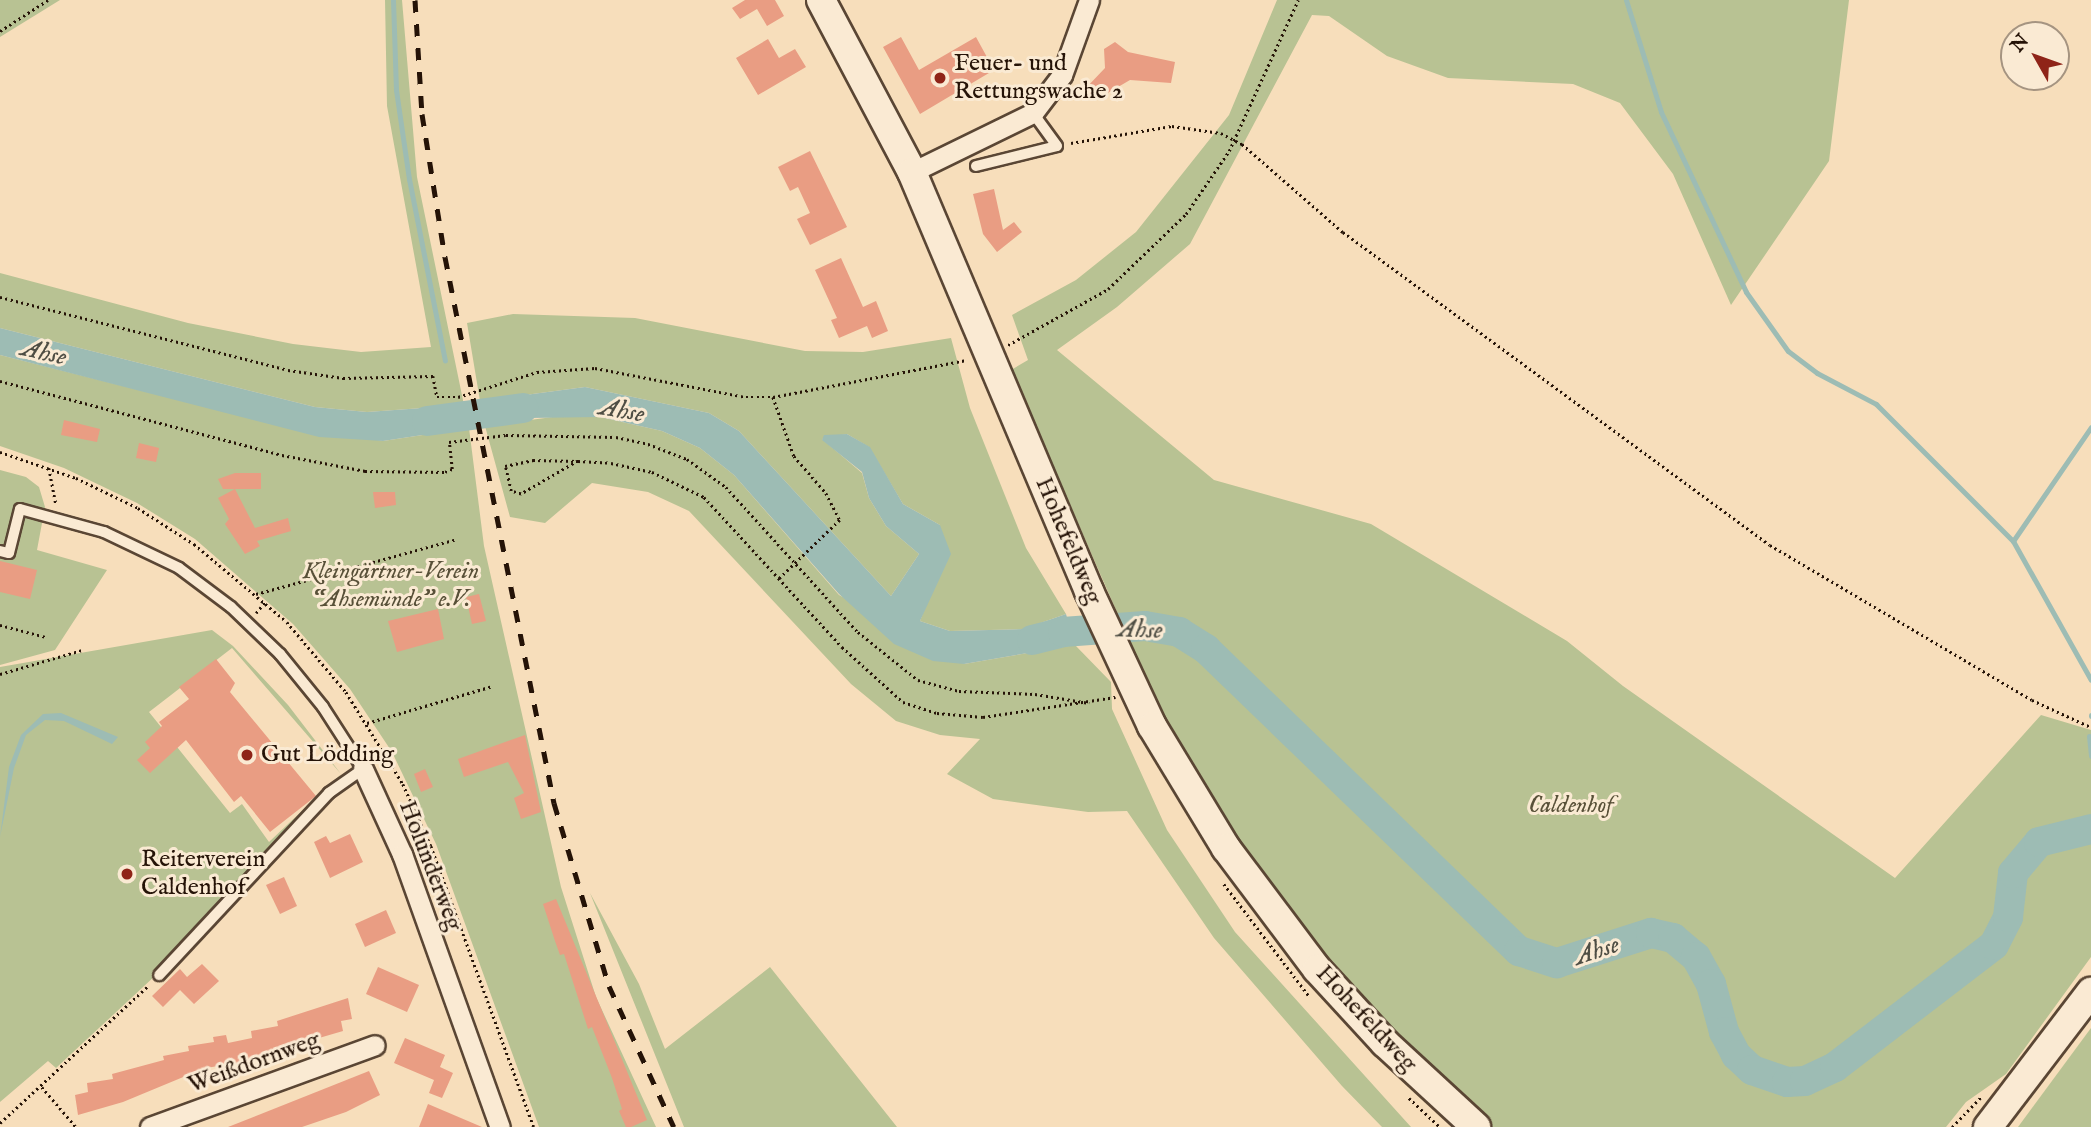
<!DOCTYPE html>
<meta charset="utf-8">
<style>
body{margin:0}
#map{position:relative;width:2091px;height:1127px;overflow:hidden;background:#f7debb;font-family:"IM FELL English",serif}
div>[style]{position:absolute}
.green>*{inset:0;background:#b8c293}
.water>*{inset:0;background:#9dbcb4}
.stream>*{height:5px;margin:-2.5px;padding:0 2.5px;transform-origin:2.5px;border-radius:2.5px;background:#9dbcb4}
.river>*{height:30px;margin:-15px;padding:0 15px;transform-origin:15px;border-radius:15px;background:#9dbcb4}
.building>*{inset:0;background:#e99d83}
.path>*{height:2.5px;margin-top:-1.25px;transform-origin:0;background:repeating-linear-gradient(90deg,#251307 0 2px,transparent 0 5.5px)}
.roads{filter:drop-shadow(2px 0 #5a4634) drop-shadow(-2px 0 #5a4634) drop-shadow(0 2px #5a4634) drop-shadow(0 -2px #5a4634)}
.service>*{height:10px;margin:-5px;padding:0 5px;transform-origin:5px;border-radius:5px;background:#faead3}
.minor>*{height:19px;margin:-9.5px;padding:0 9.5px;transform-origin:9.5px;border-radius:9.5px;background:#faead3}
.secondary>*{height:28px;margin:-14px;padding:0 14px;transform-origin:14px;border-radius:14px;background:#faead3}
.rail>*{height:5px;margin-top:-2.5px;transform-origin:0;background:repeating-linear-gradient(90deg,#251307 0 12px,transparent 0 24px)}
.dots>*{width:19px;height:19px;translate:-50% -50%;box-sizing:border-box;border:4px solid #faead3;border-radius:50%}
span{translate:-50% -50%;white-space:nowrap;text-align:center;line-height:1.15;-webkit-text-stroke:6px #faead3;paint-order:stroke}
.poi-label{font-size:24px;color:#251307}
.left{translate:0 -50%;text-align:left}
.street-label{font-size:24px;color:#251307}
.park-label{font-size:24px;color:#585038;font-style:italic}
.water-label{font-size:26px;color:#4f4e44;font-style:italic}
.north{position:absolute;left:2000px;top:21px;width:70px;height:70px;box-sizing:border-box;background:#faead3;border:2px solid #a59481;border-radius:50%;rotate:310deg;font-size:19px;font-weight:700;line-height:28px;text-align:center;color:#251307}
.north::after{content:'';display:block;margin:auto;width:24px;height:32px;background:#8f2418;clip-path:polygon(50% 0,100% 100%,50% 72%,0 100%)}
</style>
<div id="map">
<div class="green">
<i style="clip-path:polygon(0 0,60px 0,0 37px)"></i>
<i style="clip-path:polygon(385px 0,402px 0,417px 177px,464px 405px,367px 412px,315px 407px,0 328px,0 273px,188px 323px,293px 344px,361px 352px,431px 347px,387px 106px)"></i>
<i style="clip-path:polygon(1277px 0,1849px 0,1829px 161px,1731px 305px,1673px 174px,1620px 103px,1573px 84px,1448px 78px,1387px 56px,1329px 16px,1312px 15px,1190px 244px,1117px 307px,1057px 350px,1214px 480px,1371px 524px,1567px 641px,1623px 686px,1895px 878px,2041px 715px,2091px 730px,2091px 957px,2006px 1074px,1966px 1102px,1946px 1127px,1490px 1127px,1349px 996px,1247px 869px,1179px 754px,1011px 370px,1028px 360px,1012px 315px,1076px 280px,1136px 232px,1229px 115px)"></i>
<i style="clip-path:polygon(513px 314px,635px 318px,805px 351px,863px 352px,951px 338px,970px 408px,1026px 548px,1066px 614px,1023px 629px,950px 631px,920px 621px,930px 595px,940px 525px,903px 504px,869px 447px,847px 434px,822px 439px,862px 473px,869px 498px,886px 526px,919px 554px,891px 596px,739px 431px,709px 413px,585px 387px,480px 401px,467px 323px)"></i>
<i style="clip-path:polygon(0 355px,171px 398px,383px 441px,469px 428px,484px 546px,561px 887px,596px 997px,656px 1127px,539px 1127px,436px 844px,392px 752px,350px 689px,293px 624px,195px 539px,137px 503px,64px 468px,0 446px)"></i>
<i style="clip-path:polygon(567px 415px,600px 417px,662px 431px,700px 448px,734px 475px,839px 595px,964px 664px,1075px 645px,1111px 682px,1112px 709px,1167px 830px,1235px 932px,1411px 1127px,1382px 1127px,1342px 1086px,1214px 938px,1127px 811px,1088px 812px,993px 799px,947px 774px,980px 739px,940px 735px,896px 721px,851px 684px,689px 511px,648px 492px,592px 483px,545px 523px,510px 517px,485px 426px)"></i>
<i style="clip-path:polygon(0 470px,26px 477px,39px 487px,45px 507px,37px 550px,107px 570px,55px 650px,0 665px)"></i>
<i style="clip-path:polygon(evenodd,212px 630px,233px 646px,288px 705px,341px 774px,171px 961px,56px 1068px,48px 1061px,0 1102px,0 667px,212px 630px,232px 648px,341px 774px,269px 842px,242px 804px,230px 813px,149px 712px,232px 648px)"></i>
<i style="clip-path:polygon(590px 893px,639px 984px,665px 1049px,770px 967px,897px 1127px,684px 1127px)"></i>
<i style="clip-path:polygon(2091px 1028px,2091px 1127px,2018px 1127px)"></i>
</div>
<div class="water">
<i style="clip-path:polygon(0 328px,315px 407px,367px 412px,464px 405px,469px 428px,383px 441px,319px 437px,0 355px)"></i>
<i style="clip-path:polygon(585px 387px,709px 413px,739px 431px,891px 596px,919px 554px,886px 526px,869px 498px,862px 472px,822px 440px,824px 435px,847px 434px,870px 447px,903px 504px,940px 525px,951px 554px,920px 621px,950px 631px,1023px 629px,1066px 614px,1075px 645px,964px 664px,933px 661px,894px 644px,839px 594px,734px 475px,700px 448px,662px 431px,600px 417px,529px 418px,485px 426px,480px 401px)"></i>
<i style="clip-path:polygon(61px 713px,118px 737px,112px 744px,64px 721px,45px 720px,26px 735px,14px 768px,0 837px,9px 767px,21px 735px,43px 714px)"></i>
</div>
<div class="stream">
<i style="left:393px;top:0;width:90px;rotate:88.1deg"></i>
<i style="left:396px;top:90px;width:90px;rotate:81.7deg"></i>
<i style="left:409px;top:179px;width:185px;rotate:78.8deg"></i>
<i style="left:1626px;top:0;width:117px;rotate:72.6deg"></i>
<i style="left:1661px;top:112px;width:199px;rotate:64.7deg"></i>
<i style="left:1746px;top:292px;width:72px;rotate:54.6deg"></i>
<i style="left:1788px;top:351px;width:36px;rotate:37deg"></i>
<i style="left:1817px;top:373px;width:67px;rotate:27.7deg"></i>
<i style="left:1876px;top:404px;width:194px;rotate:45deg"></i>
<i style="left:2013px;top:541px;width:159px;rotate:60.7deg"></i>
<i style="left:2013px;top:541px;width:138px;rotate:-55.6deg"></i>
<i style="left:2091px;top:716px;width:1px;rotate:-90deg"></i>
<i style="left:2089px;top:736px;width:20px;rotate:84deg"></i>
</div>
<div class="river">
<i style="left:427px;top:421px;width:97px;rotate:-7.7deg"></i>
<i style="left:1032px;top:640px;width:32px;rotate:-14deg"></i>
<i style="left:1063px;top:632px;width:82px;rotate:-4.2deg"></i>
<i style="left:1145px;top:626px;width:35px;rotate:10deg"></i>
<i style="left:1179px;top:632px;width:32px;rotate:32deg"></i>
<i style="left:1206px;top:649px;width:435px;rotate:44deg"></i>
<i style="left:1519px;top:951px;width:40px;rotate:18deg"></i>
<i style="left:1557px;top:963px;width:99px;rotate:-17.7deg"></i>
<i style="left:1651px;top:933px;width:23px;rotate:13deg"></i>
<i style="left:1673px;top:938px;width:30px;rotate:40deg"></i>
<i style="left:1696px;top:957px;width:31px;rotate:61deg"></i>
<i style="left:1711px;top:984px;width:50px;rotate:74.8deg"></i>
<i style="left:1724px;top:1032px;width:26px;rotate:62deg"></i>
<i style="left:1736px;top:1055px;width:22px;rotate:43deg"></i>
<i style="left:1752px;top:1070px;width:37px;rotate:19deg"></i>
<i style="left:1787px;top:1082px;width:18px;rotate:-3deg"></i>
<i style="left:1805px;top:1081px;width:33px;rotate:-25deg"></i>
<i style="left:1835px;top:1067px;width:200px;rotate:-37.5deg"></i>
<i style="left:1994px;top:945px;width:31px;rotate:-63deg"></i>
<i style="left:2008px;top:917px;width:44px;rotate:-83.5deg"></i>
<i style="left:2013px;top:873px;width:40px;rotate:-50deg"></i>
<i style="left:2039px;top:842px;width:54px;rotate:-14deg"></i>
</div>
<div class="building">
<i style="clip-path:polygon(745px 0,775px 0,784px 16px,767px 26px,757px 9px,740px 19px,732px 8px)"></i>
<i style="clip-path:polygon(901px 37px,919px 70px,976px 37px,994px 70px,920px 114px,883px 47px)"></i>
<i style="clip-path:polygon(768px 39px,779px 58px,795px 49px,806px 67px,758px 95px,736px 58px)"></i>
<i style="clip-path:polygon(1115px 42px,1128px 52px,1175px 62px,1171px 83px,1130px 80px,1094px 101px,1085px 89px,1105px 68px,1104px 49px)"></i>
<i style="clip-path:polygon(810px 151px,847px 227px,810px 245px,797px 219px,810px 213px,798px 187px,790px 191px,778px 167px)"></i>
<i style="clip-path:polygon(994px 189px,1003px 230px,1014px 222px,1022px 232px,997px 252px,983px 234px,973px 194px)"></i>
<i style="clip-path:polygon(841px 258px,863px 307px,876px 301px,888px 331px,872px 338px,867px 326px,839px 338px,831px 320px,837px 318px,815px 270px)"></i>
<i style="clip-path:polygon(64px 420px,100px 429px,97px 442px,61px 435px)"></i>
<i style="clip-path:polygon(139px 443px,159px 448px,156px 462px,136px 458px)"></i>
<i style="clip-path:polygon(235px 473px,261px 473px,261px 489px,223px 489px,218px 479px)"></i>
<i style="clip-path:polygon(235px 489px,255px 528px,288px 518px,291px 531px,257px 541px,260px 546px,245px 554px,225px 524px,229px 519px,218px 498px)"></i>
<i style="clip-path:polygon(373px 492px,395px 492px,396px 505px,375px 508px)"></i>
<i style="clip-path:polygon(0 561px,37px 570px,30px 599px,0 592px)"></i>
<i style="clip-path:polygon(479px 594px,486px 621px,472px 624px,466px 597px)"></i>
<i style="clip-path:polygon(438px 609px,444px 639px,397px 652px,388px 621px)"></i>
<i style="clip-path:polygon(216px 659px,235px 683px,230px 692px,316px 796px,270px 832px,241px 796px,234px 802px,186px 740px,150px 773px,137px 760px,150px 748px,145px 742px,162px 726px,159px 722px,189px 699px,179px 687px)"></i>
<i style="clip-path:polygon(525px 735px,541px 812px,521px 819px,514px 798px,524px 793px,508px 762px,464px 777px,458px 759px)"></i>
<i style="clip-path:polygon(425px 769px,433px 787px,421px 792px,414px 774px)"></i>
<i style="clip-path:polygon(350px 834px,363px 862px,330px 878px,314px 842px,326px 836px,330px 843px)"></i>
<i style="clip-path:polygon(284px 877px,297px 906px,280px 914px,266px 885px)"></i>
<i style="clip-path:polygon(556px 899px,647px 1120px,631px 1127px,626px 1127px,619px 1111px,622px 1109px,612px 1078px,592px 1027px,588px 1029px,564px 954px,560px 955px,555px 941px,543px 904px)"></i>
<i style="clip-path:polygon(386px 910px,396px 933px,365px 947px,355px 924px)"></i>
<i style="clip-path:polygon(202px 964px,219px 981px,194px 1004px,180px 990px,163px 1007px,152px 996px,180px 969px,187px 977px)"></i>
<i style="clip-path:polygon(378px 967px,419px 985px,407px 1012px,366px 994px)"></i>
<i style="clip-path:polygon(348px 998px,352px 1019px,341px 1021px,343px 1031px,261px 1055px,262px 1060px,205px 1068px,123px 1102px,78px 1115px,75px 1095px,88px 1092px,87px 1083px,113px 1079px,112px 1074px,164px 1060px,163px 1056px,189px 1051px,188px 1046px,214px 1042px,213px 1037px,226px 1035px,228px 1043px,252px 1038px,251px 1031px,278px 1026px,277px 1021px)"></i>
<i style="clip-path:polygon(405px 1038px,445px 1055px,440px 1067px,453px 1073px,442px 1098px,429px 1093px,434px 1080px,394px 1063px)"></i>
<i style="clip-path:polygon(369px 1071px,380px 1095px,346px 1112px,302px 1127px,228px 1127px)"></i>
<i style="clip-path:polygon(428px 1104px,482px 1127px,419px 1127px)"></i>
</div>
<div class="path">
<i style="left:0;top:31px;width:57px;rotate:-32.9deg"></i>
<i style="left:1071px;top:143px;width:102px;rotate:-9.6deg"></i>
<i style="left:1172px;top:126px;width:49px;rotate:8.1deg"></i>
<i style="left:1221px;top:133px;width:24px;rotate:28deg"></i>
<i style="left:1242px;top:144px;width:134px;rotate:41.1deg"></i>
<i style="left:1343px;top:232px;width:529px;rotate:36.24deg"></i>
<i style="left:1770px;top:545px;width:304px;rotate:30.6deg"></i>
<i style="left:2032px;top:700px;width:65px;rotate:24.6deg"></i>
<i style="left:0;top:297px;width:297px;rotate:14.2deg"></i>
<i style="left:288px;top:370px;width:56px;rotate:8.3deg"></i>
<i style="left:343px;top:378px;width:90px;rotate:-1.3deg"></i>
<i style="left:433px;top:376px;width:21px;rotate:79deg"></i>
<i style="left:437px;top:397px;width:21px"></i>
<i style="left:458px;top:397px;width:83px;rotate:-17.6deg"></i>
<i style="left:537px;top:372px;width:58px;rotate:-3.9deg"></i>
<i style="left:595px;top:368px;width:154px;rotate:10.9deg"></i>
<i style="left:746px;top:397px;width:27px"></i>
<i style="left:773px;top:397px;width:197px;rotate:-10.8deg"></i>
<i style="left:1008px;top:345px;width:115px;rotate:-29.2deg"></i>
<i style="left:1108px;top:289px;width:108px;rotate:-43.9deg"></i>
<i style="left:1186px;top:214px;width:76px;rotate:-55.7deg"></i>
<i style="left:1229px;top:151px;width:166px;rotate:-65.4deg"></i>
<i style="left:0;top:381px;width:292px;rotate:14.7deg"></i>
<i style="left:282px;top:455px;width:85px;rotate:10.9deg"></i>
<i style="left:365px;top:471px;width:80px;rotate:0.7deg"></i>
<i style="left:445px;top:472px;width:8px;rotate:-23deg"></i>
<i style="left:452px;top:469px;width:27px;rotate:-96deg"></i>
<i style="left:449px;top:442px;width:57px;rotate:-7deg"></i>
<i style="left:506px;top:435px;width:110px;rotate:1deg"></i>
<i style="left:616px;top:437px;width:33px;rotate:12deg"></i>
<i style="left:648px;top:444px;width:42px;rotate:21deg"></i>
<i style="left:687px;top:459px;width:48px;rotate:35.7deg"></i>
<i style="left:726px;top:487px;width:196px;rotate:47.7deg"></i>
<i style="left:858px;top:632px;width:77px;rotate:38.7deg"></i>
<i style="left:918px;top:680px;width:42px;rotate:15deg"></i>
<i style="left:959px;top:691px;width:76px;rotate:2.3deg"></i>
<i style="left:1035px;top:694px;width:55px;rotate:9.5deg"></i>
<i style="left:773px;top:397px;width:63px;rotate:70.4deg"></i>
<i style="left:794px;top:456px;width:49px;rotate:49.1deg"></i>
<i style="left:826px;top:493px;width:30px;rotate:63deg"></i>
<i style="left:840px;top:520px;width:85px;rotate:136deg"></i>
<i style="left:0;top:452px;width:80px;rotate:18.9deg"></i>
<i style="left:76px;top:478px;width:69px;rotate:25.8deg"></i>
<i style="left:138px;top:508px;width:67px;rotate:32.7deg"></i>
<i style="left:194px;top:544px;width:121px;rotate:40deg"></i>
<i style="left:287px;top:622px;width:92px;rotate:49.9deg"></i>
<i style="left:346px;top:692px;width:108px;rotate:58.2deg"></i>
<i style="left:403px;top:784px;width:68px;rotate:65.7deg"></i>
<i style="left:431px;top:846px;width:299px;rotate:69.9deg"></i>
<i style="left:578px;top:461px;width:66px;rotate:149.9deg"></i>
<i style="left:521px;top:494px;width:10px;rotate:-163deg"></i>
<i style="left:511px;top:491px;width:26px;rotate:-103deg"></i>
<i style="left:505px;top:466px;width:29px;rotate:-12deg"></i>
<i style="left:533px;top:460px;width:45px;rotate:1.3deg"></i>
<i style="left:578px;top:461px;width:33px;rotate:3deg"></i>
<i style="left:611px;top:463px;width:42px;rotate:12.4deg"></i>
<i style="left:652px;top:472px;width:58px;rotate:25.7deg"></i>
<i style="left:704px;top:497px;width:204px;rotate:47.4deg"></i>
<i style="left:842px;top:647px;width:82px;rotate:42deg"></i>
<i style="left:903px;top:702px;width:36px;rotate:18deg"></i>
<i style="left:937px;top:713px;width:46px;rotate:5deg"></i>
<i style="left:983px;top:717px;width:134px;rotate:-8.6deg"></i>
<i style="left:49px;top:468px;width:38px;rotate:79deg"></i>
<i style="left:256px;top:594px;width:208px;rotate:-15.3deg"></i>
<i style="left:256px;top:613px;width:14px;rotate:-51deg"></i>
<i style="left:0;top:625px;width:48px;rotate:14.6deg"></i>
<i style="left:0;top:674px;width:85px;rotate:-16.3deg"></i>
<i style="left:367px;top:723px;width:131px;rotate:-16.4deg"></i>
<i style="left:1224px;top:884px;width:141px;rotate:52.8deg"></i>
<i style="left:42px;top:1087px;width:52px;rotate:49.6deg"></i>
<i style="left:1409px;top:1098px;width:42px;rotate:43.1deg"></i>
<i style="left:0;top:1123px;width:203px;rotate:-42.8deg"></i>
<i style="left:1952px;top:1127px;width:42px;rotate:-46deg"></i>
</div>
<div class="roads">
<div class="service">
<i style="left:976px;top:166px;width:83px;rotate:-13.9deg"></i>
<i style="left:1057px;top:146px;width:41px;rotate:-126deg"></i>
<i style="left:0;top:551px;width:9px;rotate:13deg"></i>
<i style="left:9px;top:553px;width:45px;rotate:-76deg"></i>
<i style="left:20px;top:509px;width:87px;rotate:15.3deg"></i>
<i style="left:104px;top:532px;width:83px;rotate:25.6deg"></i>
<i style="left:179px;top:568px;width:65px;rotate:36.9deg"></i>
<i style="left:231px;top:607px;width:68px;rotate:43.8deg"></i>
<i style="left:280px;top:654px;width:68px;rotate:50.9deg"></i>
<i style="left:323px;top:707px;width:74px;rotate:57.2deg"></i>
<i style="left:363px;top:769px;width:42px;rotate:144.8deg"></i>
<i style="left:329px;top:793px;width:249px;rotate:133deg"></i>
</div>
<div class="minor">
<i style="left:912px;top:172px;width:135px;rotate:-26deg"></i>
<i style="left:1033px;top:113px;width:48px;rotate:-52.7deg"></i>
<i style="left:1062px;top:75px;width:80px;rotate:-70.2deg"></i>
<i style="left:363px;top:769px;width:94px;rotate:65.4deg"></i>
<i style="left:402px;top:854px;width:290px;rotate:70.3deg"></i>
<i style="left:150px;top:1127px;width:239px;rotate:-20deg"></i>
</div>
<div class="secondary">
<i style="left:821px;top:0;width:195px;rotate:62.1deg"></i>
<i style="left:912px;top:172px;width:455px;rotate:67.1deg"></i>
<i style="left:1089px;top:591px;width:149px;rotate:65deg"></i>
<i style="left:1152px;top:726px;width:143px;rotate:58.8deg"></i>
<i style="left:1226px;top:848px;width:151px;rotate:53.1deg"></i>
<i style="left:1317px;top:969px;width:100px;rotate:47.4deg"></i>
<i style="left:1385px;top:1043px;width:124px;rotate:42.7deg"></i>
<i style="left:1988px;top:1127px;width:170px;rotate:-52.7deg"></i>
</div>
</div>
<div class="rail">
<i style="left:415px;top:0;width:114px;rotate:86.5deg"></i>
<i style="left:422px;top:114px;width:145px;rotate:80.9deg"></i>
<i style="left:445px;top:257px;width:557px;rotate:78.71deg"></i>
<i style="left:554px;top:803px;width:191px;rotate:73.3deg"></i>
<i style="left:609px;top:986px;width:155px;rotate:65.3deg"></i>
</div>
<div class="dots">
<i style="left:940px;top:78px;background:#8f2418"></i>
<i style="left:247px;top:755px;background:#8f2418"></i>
<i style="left:127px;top:874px;background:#8f2418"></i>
</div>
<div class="poi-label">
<span class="left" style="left:954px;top:78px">Feuer- und<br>Rettungswache 2</span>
<span class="left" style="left:261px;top:755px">Gut Lödding</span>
<span class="left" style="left:141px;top:874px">Reiterverein<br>Caldenhof</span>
</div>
<div class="street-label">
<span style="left:1068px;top:541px;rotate:67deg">Hohefeldweg</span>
<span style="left:430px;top:866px;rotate:69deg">Holunderweg</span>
<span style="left:1366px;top:1019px;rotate:47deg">Hohefeldweg</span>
<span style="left:254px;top:1063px;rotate:-20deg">Weißdornweg</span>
</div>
<div class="park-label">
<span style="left:391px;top:586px">Kleingärtner-Verein<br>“Ahsemünde” e.V.</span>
<span style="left:1571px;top:806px">Caldenhof</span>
</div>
<div class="water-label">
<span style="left:44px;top:353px;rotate:13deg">Ahse</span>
<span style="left:622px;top:411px;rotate:10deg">Ahse</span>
<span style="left:1140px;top:630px;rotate:2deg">Ahse</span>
<span style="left:1597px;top:951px;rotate:-18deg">Ahse</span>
</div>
<div class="north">N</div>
</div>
